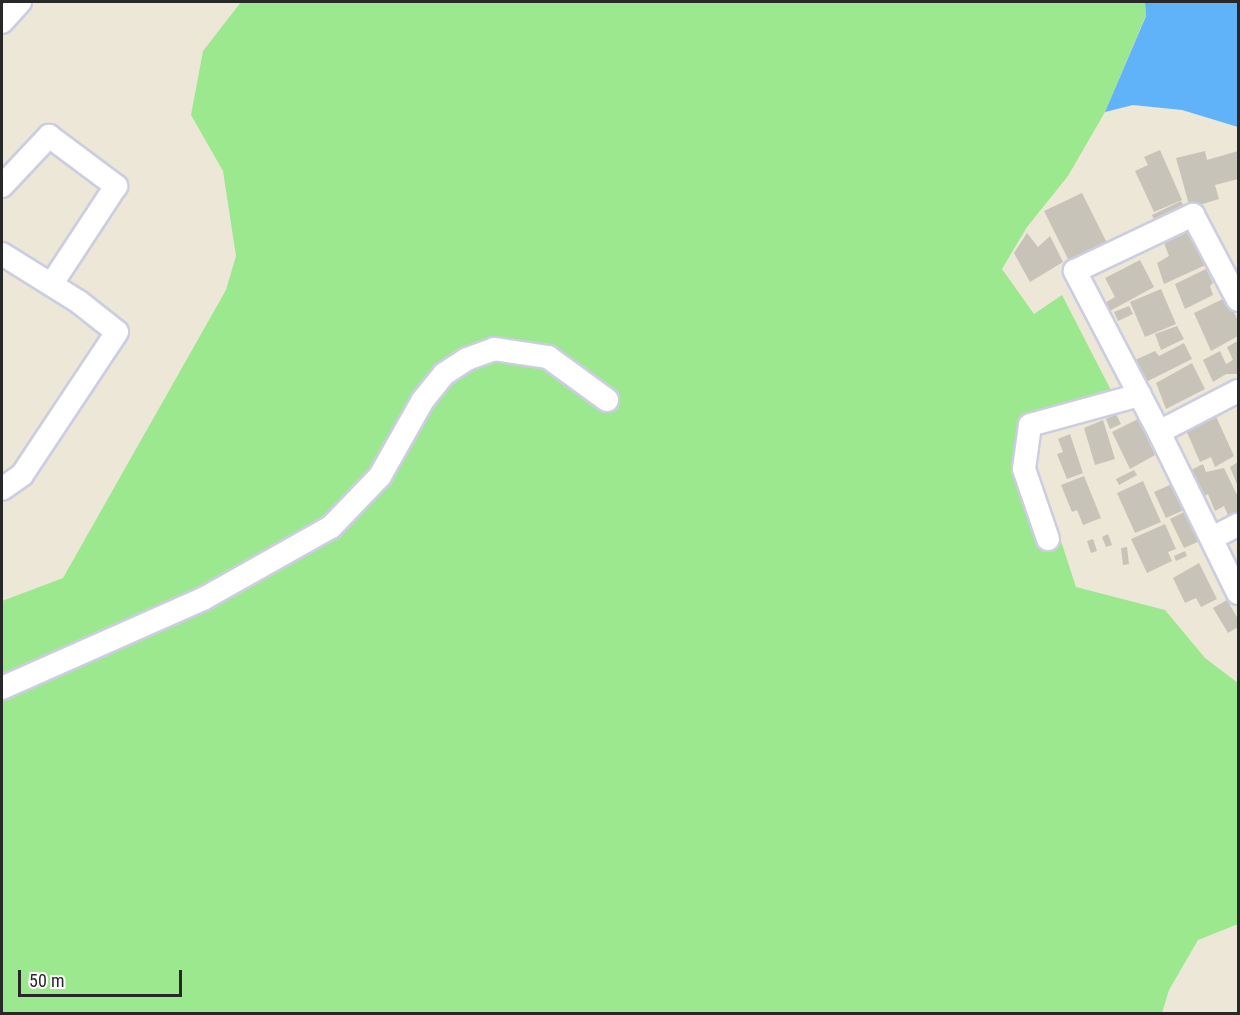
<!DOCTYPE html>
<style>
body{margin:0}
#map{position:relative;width:1240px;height:1015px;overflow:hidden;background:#ece7d7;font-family:"Roboto Condensed",sans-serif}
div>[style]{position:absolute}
.green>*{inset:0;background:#9ce88e}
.water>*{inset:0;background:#60b3f8}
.building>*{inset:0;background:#c7c3b8}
.roads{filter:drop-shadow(2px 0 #cdcde2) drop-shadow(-2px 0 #cdcde2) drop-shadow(0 2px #cdcde2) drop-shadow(0 -2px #cdcde2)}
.minor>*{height:22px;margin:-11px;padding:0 11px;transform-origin:11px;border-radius:11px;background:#fff}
span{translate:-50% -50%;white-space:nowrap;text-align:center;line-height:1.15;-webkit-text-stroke:4.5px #fff;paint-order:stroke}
.frame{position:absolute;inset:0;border:3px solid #282828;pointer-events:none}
.scale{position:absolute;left:18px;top:970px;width:164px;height:27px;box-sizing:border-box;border:3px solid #282828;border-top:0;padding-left:8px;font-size:18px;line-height:21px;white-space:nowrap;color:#282828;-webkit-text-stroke:4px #fff;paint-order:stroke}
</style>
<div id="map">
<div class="green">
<i style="clip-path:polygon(241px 2px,1145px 2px,1146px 15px,1105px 112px,1068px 176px,1027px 227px,1002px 269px,1034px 314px,1062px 295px,1117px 402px,1028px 440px,1076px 587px,1165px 610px,1205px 658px,1238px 683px,1238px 924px,1198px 940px,1169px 990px,1162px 1013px,2px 1014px,2px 601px,63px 578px,226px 290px,236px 256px,223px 171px,191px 115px,203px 51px)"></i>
</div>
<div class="water">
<i style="clip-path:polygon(1145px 2px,1238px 2px,1238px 127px,1182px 110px,1133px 105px,1105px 112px,1146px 16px)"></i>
</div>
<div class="building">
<i style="clip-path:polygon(1160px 150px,1182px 200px,1154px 212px,1135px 171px,1148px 165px,1144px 157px)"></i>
<i style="clip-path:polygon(1205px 151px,1207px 160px,1238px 151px,1238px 179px,1215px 185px,1219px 199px,1190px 208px,1176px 158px)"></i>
<i style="clip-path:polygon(1082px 193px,1108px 245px,1070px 263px,1044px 211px)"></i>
<i style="clip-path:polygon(1181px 201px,1185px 208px,1155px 222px,1152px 215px)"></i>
<i style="clip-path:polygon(1196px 229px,1212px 262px,1164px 284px,1157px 263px,1169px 256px,1164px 243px)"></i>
<i style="clip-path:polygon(1027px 233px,1038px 247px,1050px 236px,1063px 262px,1030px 282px,1014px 253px)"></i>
<i style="clip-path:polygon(1140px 260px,1154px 287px,1108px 312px,1105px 303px,1115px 297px,1105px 278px)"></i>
<i style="clip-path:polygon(1206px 269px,1213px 283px,1210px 286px,1213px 295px,1185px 309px,1175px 284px)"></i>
<i style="clip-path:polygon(1161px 289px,1176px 324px,1145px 337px,1130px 302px)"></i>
<i style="clip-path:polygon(1227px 297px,1238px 321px,1238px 336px,1211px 351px,1194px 313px)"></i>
<i style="clip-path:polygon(1129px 306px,1133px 314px,1118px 321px,1114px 312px)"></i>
<i style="clip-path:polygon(1177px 326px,1184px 339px,1161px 350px,1155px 334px)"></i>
<i style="clip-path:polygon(1238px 341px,1238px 374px,1226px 374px,1213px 382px,1203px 360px,1220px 351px,1226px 364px,1233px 360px,1227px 347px)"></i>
<i style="clip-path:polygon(1184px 343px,1192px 359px,1146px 382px,1135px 360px,1155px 351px,1159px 356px)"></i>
<i style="clip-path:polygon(1192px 363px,1205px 389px,1166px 409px,1156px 383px)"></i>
<i style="clip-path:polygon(1214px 412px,1234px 456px,1215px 467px,1211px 457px,1200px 462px,1185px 428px)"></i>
<i style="clip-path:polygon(1116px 414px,1121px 424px,1110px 429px,1106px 419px)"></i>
<i style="clip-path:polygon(1138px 419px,1155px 455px,1130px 469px,1112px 432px)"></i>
<i style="clip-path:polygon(1103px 420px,1115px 459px,1095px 465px,1084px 428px)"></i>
<i style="clip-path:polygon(1070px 434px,1083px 473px,1067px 479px,1057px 454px,1063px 452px,1058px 439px)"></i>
<i style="clip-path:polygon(1238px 462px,1238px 487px,1230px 467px)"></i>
<i style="clip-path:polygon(1203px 464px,1206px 472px,1224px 468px,1238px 497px,1238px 515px,1230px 520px,1224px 506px,1215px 511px,1208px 494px,1199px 499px,1187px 472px)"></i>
<i style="clip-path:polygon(1134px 470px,1137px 475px,1119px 485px,1116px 479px)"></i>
<i style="clip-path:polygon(1084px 476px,1101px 518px,1083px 525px,1077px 510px,1072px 512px,1061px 485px)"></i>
<i style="clip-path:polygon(1143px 481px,1161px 522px,1135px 533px,1117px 493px)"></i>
<i style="clip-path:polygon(1172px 484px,1184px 510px,1166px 518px,1154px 492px)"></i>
<i style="clip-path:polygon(1188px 510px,1202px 540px,1184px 548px,1170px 519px)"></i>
<i style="clip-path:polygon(1165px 524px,1176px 549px,1168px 552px,1172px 561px,1147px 573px,1131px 539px)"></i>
<i style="clip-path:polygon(1108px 534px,1112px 545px,1106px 547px,1102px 537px)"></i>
<i style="clip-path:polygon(1093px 539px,1097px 551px,1091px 553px,1087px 541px)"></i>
<i style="clip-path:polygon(1127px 547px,1129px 564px,1123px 565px,1121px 548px)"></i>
<i style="clip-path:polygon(1185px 551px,1187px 556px,1176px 561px,1174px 556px)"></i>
<i style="clip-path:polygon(1199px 563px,1217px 599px,1201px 607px,1196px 598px,1185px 603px,1173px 578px)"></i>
<i style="clip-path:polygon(1227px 600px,1238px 619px,1238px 627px,1228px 633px,1213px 608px)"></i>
</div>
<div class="roads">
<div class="minor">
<i style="left:2px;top:22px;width:27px;rotate:-48deg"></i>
<i style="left:2px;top:186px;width:69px;rotate:-46.8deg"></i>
<i style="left:49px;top:136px;width:84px;rotate:36.7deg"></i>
<i style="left:116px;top:186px;width:118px;rotate:123.3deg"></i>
<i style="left:2px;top:254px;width:91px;rotate:31.9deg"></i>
<i style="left:79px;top:302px;width:48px;rotate:38.3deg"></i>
<i style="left:117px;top:332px;width:172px;rotate:123.6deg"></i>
<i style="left:22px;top:475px;width:24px;rotate:145deg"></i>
<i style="left:1238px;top:391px;width:89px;rotate:152.6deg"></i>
<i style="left:1159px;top:432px;width:179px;rotate:63.9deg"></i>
<i style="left:1159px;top:432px;width:182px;rotate:-117.6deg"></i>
<i style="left:1075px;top:271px;width:131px;rotate:-25.4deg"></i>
<i style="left:1193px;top:215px;width:96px;rotate:62.1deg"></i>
<i style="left:1212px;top:538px;width:29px;rotate:-27deg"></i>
<i style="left:1048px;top:539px;width:74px;rotate:-108.9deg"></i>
<i style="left:1024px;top:469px;width:44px;rotate:-82.2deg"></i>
<i style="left:1030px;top:425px;width:114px;rotate:-15.3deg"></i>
<i style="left:2px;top:688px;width:220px;rotate:-23.9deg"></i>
<i style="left:203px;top:599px;width:147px;rotate:-29.4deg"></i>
<i style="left:331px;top:527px;width:71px;rotate:-46.1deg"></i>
<i style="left:380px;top:476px;width:87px;rotate:-60.5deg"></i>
<i style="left:423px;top:400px;width:33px;rotate:-51deg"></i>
<i style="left:444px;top:374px;width:27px;rotate:-33deg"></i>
<i style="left:467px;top:359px;width:29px;rotate:-20deg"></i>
<i style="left:494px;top:349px;width:55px;rotate:8.4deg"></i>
<i style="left:548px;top:357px;width:73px;rotate:36.1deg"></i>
</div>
</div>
<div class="frame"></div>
<div class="scale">50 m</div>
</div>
